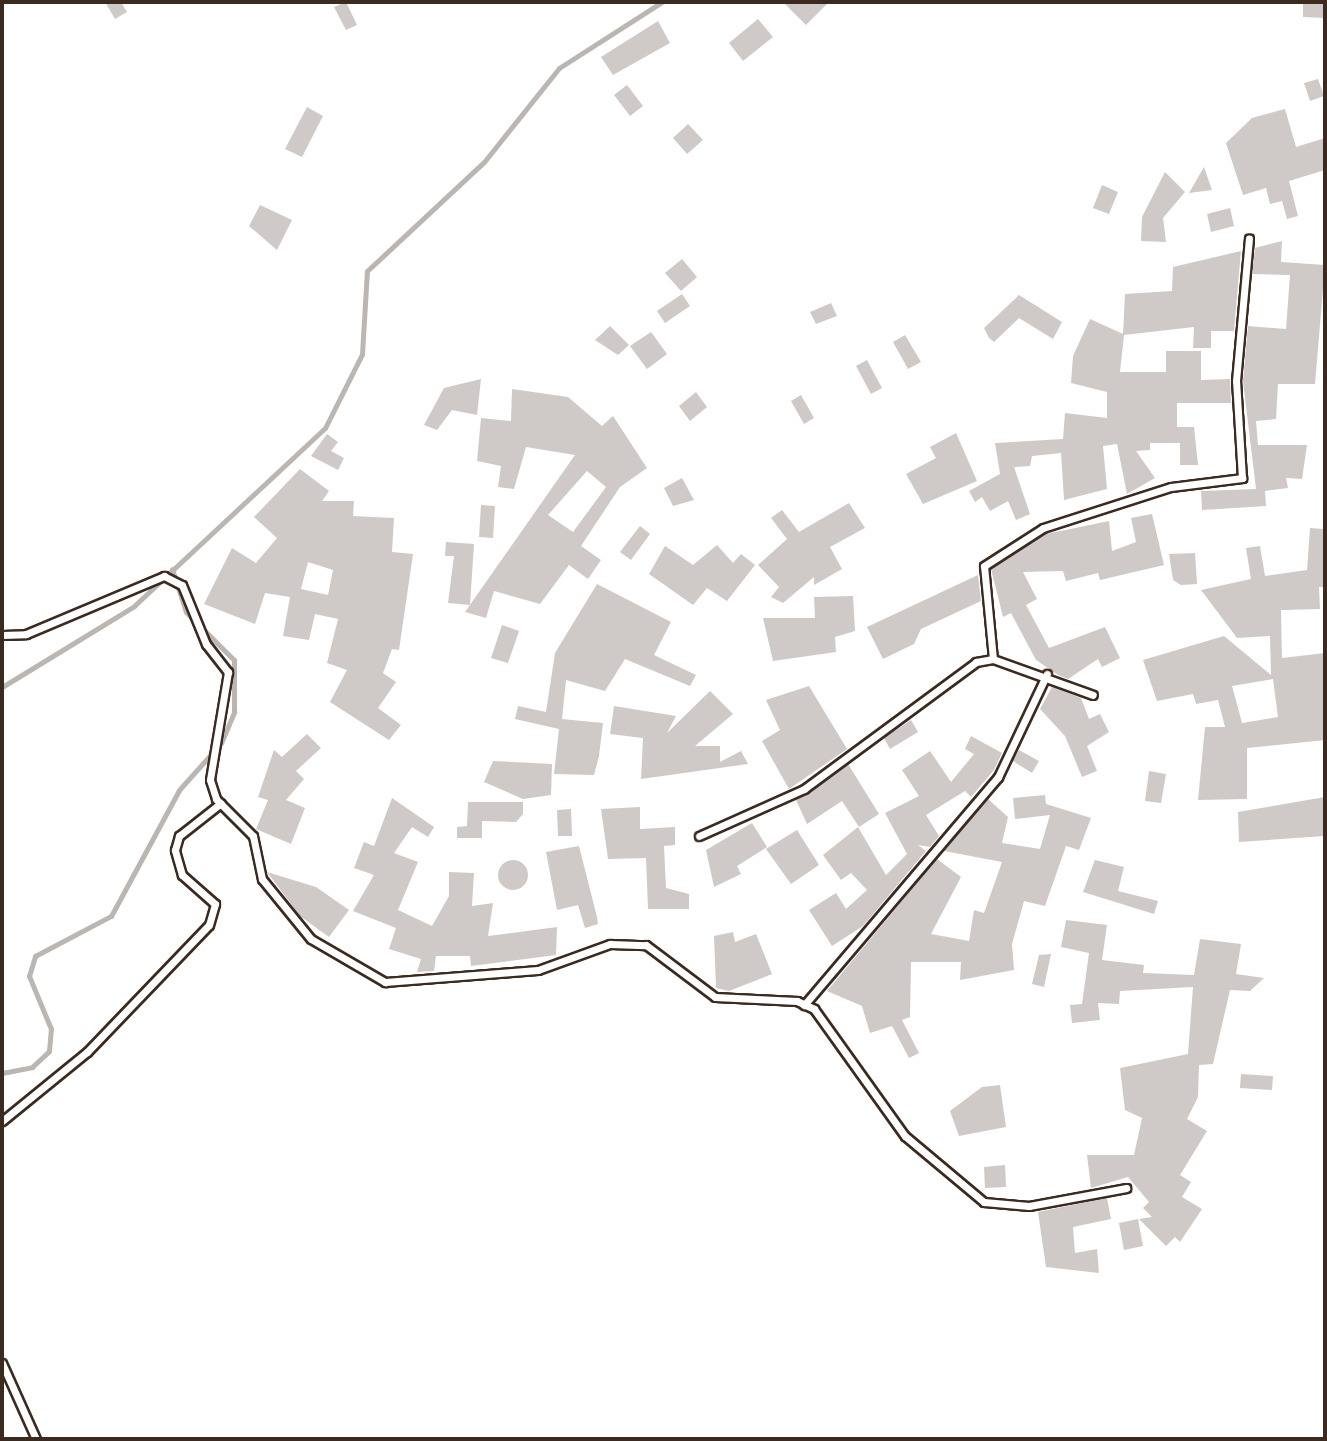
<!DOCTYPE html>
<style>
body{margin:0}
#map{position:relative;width:1327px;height:1441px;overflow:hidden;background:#fff;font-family:Itim,sans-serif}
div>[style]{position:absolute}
.stream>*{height:5px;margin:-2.5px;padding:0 2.5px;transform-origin:2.5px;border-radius:2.5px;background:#bcb6b3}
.building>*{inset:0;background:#cfcac7}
.round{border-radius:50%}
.roads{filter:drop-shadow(2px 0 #3b2a1e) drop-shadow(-2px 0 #3b2a1e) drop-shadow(0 2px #3b2a1e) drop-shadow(0 -2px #3b2a1e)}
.service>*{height:7px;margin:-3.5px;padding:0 3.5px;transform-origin:3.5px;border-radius:3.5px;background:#fff}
span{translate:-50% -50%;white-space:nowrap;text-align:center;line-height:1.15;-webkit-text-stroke:8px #fff;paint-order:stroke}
.frame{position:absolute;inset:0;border:4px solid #3b2a1e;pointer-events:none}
</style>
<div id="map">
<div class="stream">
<i style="left:2px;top:687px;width:155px;rotate:-31.5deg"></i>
<i style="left:134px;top:606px;width:261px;rotate:-43deg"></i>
<i style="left:325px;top:428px;width:83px;rotate:-63.4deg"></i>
<i style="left:362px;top:354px;width:83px;rotate:-86.6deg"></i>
<i style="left:367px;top:271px;width:160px;rotate:-43deg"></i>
<i style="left:484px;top:162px;width:120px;rotate:-51.4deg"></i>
<i style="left:559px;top:68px;width:122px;rotate:-32.7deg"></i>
<i style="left:2px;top:1073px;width:31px;rotate:-11deg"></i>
<i style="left:32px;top:1067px;width:23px;rotate:-43deg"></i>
<i style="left:49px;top:1051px;width:22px;rotate:-85deg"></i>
<i style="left:51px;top:1029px;width:57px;rotate:-112.5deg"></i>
<i style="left:29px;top:976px;width:21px;rotate:-73deg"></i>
<i style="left:35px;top:956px;width:86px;rotate:-27.8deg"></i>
<i style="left:111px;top:916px;width:143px;rotate:-61.6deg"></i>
<i style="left:179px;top:790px;width:63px;rotate:-48.2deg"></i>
<i style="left:221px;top:743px;width:34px;rotate:-67deg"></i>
<i style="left:234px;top:712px;width:52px;rotate:-90deg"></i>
<i style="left:234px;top:660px;width:68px;rotate:-135deg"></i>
<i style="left:186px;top:612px;width:45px;rotate:-108deg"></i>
</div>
<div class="building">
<i style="clip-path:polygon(105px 2px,121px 2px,127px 12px,115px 19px)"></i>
<i style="clip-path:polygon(346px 2px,357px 25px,346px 30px,334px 7px)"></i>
<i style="clip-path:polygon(783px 2px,829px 2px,806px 25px)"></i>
<i style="clip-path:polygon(1303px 2px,1325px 2px,1325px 18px,1303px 17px)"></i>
<i style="clip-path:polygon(758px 19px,773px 37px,743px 61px,729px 43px)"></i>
<i style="clip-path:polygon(658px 21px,670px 43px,613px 75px,601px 57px)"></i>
<i style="clip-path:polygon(1318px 79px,1324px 96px,1310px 101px,1304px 83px)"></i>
<i style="clip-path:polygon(627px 85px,643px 106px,630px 116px,614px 95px)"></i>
<i style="clip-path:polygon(307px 107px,323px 116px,302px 157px,285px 149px)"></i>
<i style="clip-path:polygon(1285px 109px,1296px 147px,1325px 138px,1325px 170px,1289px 181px,1298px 216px,1287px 219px,1282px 201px,1270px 204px,1266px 188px,1243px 195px,1226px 143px,1252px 118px)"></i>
<i style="clip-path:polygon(688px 124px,703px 140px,687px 154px,673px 138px)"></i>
<i style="clip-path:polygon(1204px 167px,1212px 190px,1189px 193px)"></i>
<i style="clip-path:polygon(1165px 172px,1185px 192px,1163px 218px,1166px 242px,1141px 241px,1142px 217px)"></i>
<i style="clip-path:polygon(1102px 185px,1118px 192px,1109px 214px,1093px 208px)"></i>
<i style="clip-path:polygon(260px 205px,292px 220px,277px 250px,249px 226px)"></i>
<i style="clip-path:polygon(1230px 208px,1234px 226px,1211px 232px,1207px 214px)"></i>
<i style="clip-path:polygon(1282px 241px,1281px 262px,1325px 265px,1315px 384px,1278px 384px,1276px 419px,1256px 421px,1258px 445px,1307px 445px,1302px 479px,1286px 478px,1288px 488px,1265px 491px,1266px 506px,1202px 510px,1201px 491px,1256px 489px,1243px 381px,1248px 326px,1286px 329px,1290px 275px,1252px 274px,1255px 248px)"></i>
<i style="clip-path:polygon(1241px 251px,1234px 331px,1211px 331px,1211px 348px,1193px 348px,1194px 327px,1124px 335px,1120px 372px,1166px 372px,1166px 351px,1201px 351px,1201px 380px,1230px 379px,1231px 403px,1177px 403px,1177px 427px,1194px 427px,1198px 465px,1180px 465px,1180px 443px,1150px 443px,1150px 450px,1136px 451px,1155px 478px,1127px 494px,1117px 444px,1103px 446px,1107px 489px,1064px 500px,1061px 453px,1032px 456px,1030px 466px,1014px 467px,1030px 514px,1016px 520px,1008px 501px,990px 511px,982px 497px,975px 502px,969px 491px,1000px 474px,995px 443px,1063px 439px,1065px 413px,1107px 418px,1107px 392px,1071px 383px,1073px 356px,1090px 319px,1123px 334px,1125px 294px,1172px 291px,1173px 267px)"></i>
<i style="clip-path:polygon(682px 259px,697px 277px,681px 291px,665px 273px)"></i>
<i style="clip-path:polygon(682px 294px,690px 306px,665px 323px,657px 311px)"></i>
<i style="clip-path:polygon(1019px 295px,1062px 322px,1053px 339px,1019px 318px,994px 342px,989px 338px,984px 328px)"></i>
<i style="clip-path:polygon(831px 303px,837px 316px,816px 324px,810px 312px)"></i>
<i style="clip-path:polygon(610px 326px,629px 345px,618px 355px,595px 340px)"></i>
<i style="clip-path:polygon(651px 332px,667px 354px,647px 369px,630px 346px)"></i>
<i style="clip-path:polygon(905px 335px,921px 362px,908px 369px,893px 342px)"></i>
<i style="clip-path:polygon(867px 360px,882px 388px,871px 394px,856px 366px)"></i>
<i style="clip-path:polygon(481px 379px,477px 415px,452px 410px,437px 430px,424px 425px,444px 388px)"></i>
<i style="clip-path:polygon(evenodd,512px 389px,568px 397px,602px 426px,613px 416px,647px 468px,620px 487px,581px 546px,601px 560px,588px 579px,569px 565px,540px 604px,494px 591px,486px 618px,465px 612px,575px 455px,526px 447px,514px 489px,498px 487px,501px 466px,477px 461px,481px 418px,511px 421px,512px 389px,587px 471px,606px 487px,573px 532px,548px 515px,587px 471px)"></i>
<i style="clip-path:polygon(696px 392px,707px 407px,690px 421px,679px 406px)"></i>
<i style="clip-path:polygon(801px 395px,814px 418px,804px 424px,791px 401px)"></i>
<i style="clip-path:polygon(956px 433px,977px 481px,923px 504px,906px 474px,936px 458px,930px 447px)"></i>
<i style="clip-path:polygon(327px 434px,338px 442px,331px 451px,344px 458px,338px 470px,311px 456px)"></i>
<i style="clip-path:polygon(evenodd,300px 469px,329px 491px,322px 501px,354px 501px,353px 516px,394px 518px,392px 552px,413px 554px,399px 650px,392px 649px,383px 673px,396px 682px,378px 708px,401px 725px,389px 740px,330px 702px,347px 670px,327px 663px,338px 619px,315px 614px,309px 640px,283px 636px,290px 597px,265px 593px,255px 624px,204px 604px,232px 548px,256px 563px,277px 538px,254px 517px,300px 469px,308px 562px,333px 570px,328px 595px,301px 589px,308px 562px)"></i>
<i style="clip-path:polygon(682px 478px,694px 500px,673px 506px,664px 488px)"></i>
<i style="clip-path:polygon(849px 503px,865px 528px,830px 547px,842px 569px,814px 585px,814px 577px,783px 603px,771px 597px,779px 587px,758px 565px,787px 539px,771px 518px,782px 510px,799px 532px)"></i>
<i style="clip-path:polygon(481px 505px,495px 506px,493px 538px,479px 537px)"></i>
<i style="clip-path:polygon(1152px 514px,1164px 565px,1100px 580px,1098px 573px,1066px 581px,1063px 571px,1023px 572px,1037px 599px,1026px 605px,1049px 648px,1105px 627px,1120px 658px,1102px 667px,1098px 659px,1068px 679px,1058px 675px,1036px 660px,1011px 613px,1003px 617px,991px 569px,1046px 534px,1109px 521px,1112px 551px,1136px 542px,1131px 518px)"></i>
<i style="clip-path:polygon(640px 526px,650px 534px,631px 560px,620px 552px)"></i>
<i style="clip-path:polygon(evenodd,1310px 528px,1323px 529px,1325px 587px,1319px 587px,1320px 609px,1281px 610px,1282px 658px,1325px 653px,1325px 740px,1247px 748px,1247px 799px,1198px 800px,1205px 727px,1225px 727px,1218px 700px,1196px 704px,1193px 694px,1157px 701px,1143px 660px,1224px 636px,1271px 675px,1270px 636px,1237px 638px,1201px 590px,1251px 579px,1246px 548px,1260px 546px,1265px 576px,1307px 570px,1310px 528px,1273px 679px,1278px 717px,1242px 723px,1232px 686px,1273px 679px)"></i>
<i style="clip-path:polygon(446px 542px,474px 544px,470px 605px,448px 603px,454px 556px,445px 556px)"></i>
<i style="clip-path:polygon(717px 545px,733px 563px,741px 554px,755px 565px,727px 601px,707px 588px,693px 605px,649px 574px,665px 546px,693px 565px)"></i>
<i style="clip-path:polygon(1195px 553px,1197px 584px,1181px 585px,1173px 580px,1169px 554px)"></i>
<i style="clip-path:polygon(978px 575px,981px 601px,921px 629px,914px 644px,883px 659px,867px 627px)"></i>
<i style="clip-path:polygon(597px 584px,671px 622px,654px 655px,696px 675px,690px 686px,625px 659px,605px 691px,566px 680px,562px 719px,603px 723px,599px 756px,594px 775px,554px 774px,559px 729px,515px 719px,518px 706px,546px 712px,555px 653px)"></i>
<i style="clip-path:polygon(853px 596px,855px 631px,835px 637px,836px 652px,773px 661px,763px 618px,815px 618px,814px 597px)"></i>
<i style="clip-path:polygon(502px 625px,519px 631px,508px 663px,491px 658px)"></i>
<i style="clip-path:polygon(809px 686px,847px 749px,789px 789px,762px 741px,780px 730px,766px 700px)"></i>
<i style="clip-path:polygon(1052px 687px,1081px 698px,1089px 719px,1100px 714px,1109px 732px,1087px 746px,1097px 771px,1082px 777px,1065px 736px,1040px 709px)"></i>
<i style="clip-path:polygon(710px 691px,733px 714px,695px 746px,720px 746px,720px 762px,741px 751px,748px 764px,641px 779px,643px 738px,610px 734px,614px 706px,676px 716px,667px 733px)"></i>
<i style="clip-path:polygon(911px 720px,918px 732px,890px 749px,884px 738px)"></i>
<i style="clip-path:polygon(307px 734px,321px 748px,296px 771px,304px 779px,286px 800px,305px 808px,291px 844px,256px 829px,268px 800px,258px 797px,274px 750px,282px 757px)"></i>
<i style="clip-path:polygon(971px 736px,1002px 753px,994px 770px,971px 797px,965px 791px,926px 815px,939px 836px,930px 847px,918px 845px,926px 851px,863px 926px,832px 946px,809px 910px,836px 893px,846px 909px,867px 890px,851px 873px,841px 880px,823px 855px,858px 827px,886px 875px,907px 854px,885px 813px,919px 796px,902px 770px,930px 751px,951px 782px,974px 754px,965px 749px)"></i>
<i style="clip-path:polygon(1019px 750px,1039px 761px,1032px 773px,1013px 761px)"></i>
<i style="clip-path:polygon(493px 761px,552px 764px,551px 795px,523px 799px,484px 782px)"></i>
<i style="clip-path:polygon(848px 764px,879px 814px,859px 827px,842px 801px,807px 824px,796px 800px)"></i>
<i style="clip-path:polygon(1149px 771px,1166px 774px,1161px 803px,1145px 801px)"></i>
<i style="clip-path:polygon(1045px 795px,1046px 804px,1091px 818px,1079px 850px,1066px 846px,1045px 906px,1024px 901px,1012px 944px,1014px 970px,960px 980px,961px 962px,911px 962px,910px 1017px,902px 1020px,919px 1053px,909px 1058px,892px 1026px,870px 1033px,862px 1006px,827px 991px,937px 859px,961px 877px,931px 934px,969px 941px,974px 910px,984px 913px,1002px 862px,944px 851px,988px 799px,1008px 817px,1002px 843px,1040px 849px,1050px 815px,1015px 819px,1013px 798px)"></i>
<i style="clip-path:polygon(1325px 797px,1325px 836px,1239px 842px,1238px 812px)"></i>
<i style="clip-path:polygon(392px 798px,434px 827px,428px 837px,412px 827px,394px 853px,418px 862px,398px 910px,432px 926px,449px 896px,449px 872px,474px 873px,472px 906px,493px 903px,488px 936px,557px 927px,556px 955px,471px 966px,470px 956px,436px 956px,434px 971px,417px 972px,421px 959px,389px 949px,396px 928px,353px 911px,374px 875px,354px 868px,364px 842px,374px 846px)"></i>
<i style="clip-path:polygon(468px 802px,523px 802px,523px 814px,516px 822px,482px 821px,482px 838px,457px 838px,457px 827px,467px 826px)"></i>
<i style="clip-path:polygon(640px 807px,640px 829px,675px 827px,675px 845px,664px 846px,666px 888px,689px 894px,689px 909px,648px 909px,646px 858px,608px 859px,601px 809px)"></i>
<i style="clip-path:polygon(571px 809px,572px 836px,558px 836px,557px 810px)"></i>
<i style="clip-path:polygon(752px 823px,767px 847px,737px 866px,741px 874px,714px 887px,706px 850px)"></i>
<i style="clip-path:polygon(797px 830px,819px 865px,791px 884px,766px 849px)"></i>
<i style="clip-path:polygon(579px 846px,597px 917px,598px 924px,585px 928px,578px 905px,557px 910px,546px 852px)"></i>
<i class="round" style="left:498px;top:860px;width:30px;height:30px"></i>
<i style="clip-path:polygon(1095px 860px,1124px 867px,1118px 891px,1158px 901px,1154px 914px,1083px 892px)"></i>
<i style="clip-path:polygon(267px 872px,316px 887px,349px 910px,329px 937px,300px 916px)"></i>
<i style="clip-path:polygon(1066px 920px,1107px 925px,1102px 960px,1144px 965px,1143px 973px,1194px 975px,1200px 939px,1241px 944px,1236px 974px,1264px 978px,1250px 991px,1230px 990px,1213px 1064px,1199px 1065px,1198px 1097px,1187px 1119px,1207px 1131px,1180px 1175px,1191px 1182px,1182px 1197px,1202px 1209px,1180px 1242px,1175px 1237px,1166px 1246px,1139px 1219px,1152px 1217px,1143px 1208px,1149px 1202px,1128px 1177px,1091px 1188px,1087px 1155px,1134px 1155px,1142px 1118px,1125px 1110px,1120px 1068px,1188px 1054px,1193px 987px,1120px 991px,1119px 1004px,1098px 1003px,1100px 1020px,1072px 1023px,1070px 1005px,1082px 1004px,1089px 953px,1061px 947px)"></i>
<i style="clip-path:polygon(733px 932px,735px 942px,756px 934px,772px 974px,729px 991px,716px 988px,714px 936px)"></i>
<i style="clip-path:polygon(1051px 954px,1044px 987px,1032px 984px,1039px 955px)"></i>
<i style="clip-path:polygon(1241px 1074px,1273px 1076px,1272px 1090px,1240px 1088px)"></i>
<i style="clip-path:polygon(1000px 1085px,1006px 1127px,959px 1136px,950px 1111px,982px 1087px)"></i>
<i style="clip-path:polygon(1005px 1165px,1006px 1187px,985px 1188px,984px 1167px)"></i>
<i style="clip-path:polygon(1107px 1198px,1111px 1219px,1073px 1227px,1075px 1253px,1097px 1249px,1099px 1273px,1046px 1267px,1038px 1212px)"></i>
<i style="clip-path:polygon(1138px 1219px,1143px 1246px,1124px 1250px,1119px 1223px)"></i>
</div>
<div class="roads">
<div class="service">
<i style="left:2px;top:635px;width:24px;rotate:-2deg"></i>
<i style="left:26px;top:634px;width:150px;rotate:-22.8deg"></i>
<i style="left:164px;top:576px;width:20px;rotate:27deg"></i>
<i style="left:182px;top:585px;width:64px;rotate:67.9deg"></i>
<i style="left:206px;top:644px;width:36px;rotate:52deg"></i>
<i style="left:228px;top:672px;width:109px;rotate:99.5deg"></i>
<i style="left:210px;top:780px;width:20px;rotate:72deg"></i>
<i style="left:216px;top:799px;width:52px;rotate:45deg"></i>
<i style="left:253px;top:836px;width:44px;rotate:78.2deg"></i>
<i style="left:262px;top:879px;width:77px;rotate:50.8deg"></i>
<i style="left:311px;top:939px;width:86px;rotate:30.2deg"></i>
<i style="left:385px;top:982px;width:153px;rotate:-4.5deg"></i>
<i style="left:538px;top:970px;width:77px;rotate:-19.9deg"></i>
<i style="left:610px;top:944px;width:36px;rotate:2deg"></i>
<i style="left:646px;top:945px;width:86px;rotate:37deg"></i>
<i style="left:715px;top:997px;width:82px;rotate:2.8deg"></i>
<i style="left:797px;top:1001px;width:19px;rotate:25deg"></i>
<i style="left:814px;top:1009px;width:156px;rotate:54.4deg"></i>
<i style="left:905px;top:1136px;width:103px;rotate:39.9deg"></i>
<i style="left:984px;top:1202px;width:45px;rotate:5.1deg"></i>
<i style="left:1029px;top:1206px;width:99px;rotate:-10.5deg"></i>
<i style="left:993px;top:659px;width:93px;rotate:-95.5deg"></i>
<i style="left:984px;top:566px;width:70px;rotate:-32.8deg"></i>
<i style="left:1043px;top:528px;width:134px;rotate:-17.8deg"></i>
<i style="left:1171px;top:487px;width:72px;rotate:-7.2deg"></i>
<i style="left:1242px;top:478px;width:97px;rotate:-93.5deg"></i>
<i style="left:1236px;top:381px;width:143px;rotate:-84.8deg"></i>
<i style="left:699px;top:836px;width:115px;rotate:-24.1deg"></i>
<i style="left:804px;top:789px;width:214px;rotate:-36.4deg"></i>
<i style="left:976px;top:662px;width:17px;rotate:-10deg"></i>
<i style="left:993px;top:659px;width:106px;rotate:19.8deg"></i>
<i style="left:804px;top:1005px;width:299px;rotate:-49.6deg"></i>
<i style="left:998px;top:777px;width:114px;rotate:-64.6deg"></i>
<i style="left:2px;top:1121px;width:109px;rotate:-39.1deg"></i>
<i style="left:87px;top:1052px;width:176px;rotate:-46.2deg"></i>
<i style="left:209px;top:925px;width:22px;rotate:-74deg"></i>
<i style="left:215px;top:904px;width:44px;rotate:-138.7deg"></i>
<i style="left:182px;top:875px;width:26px;rotate:-106deg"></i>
<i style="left:175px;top:850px;width:15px;rotate:-74deg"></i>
<i style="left:179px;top:836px;width:53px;rotate:-38.2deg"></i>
<i style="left:2px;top:1363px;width:83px;rotate:65.9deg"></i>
</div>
</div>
<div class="frame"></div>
</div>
